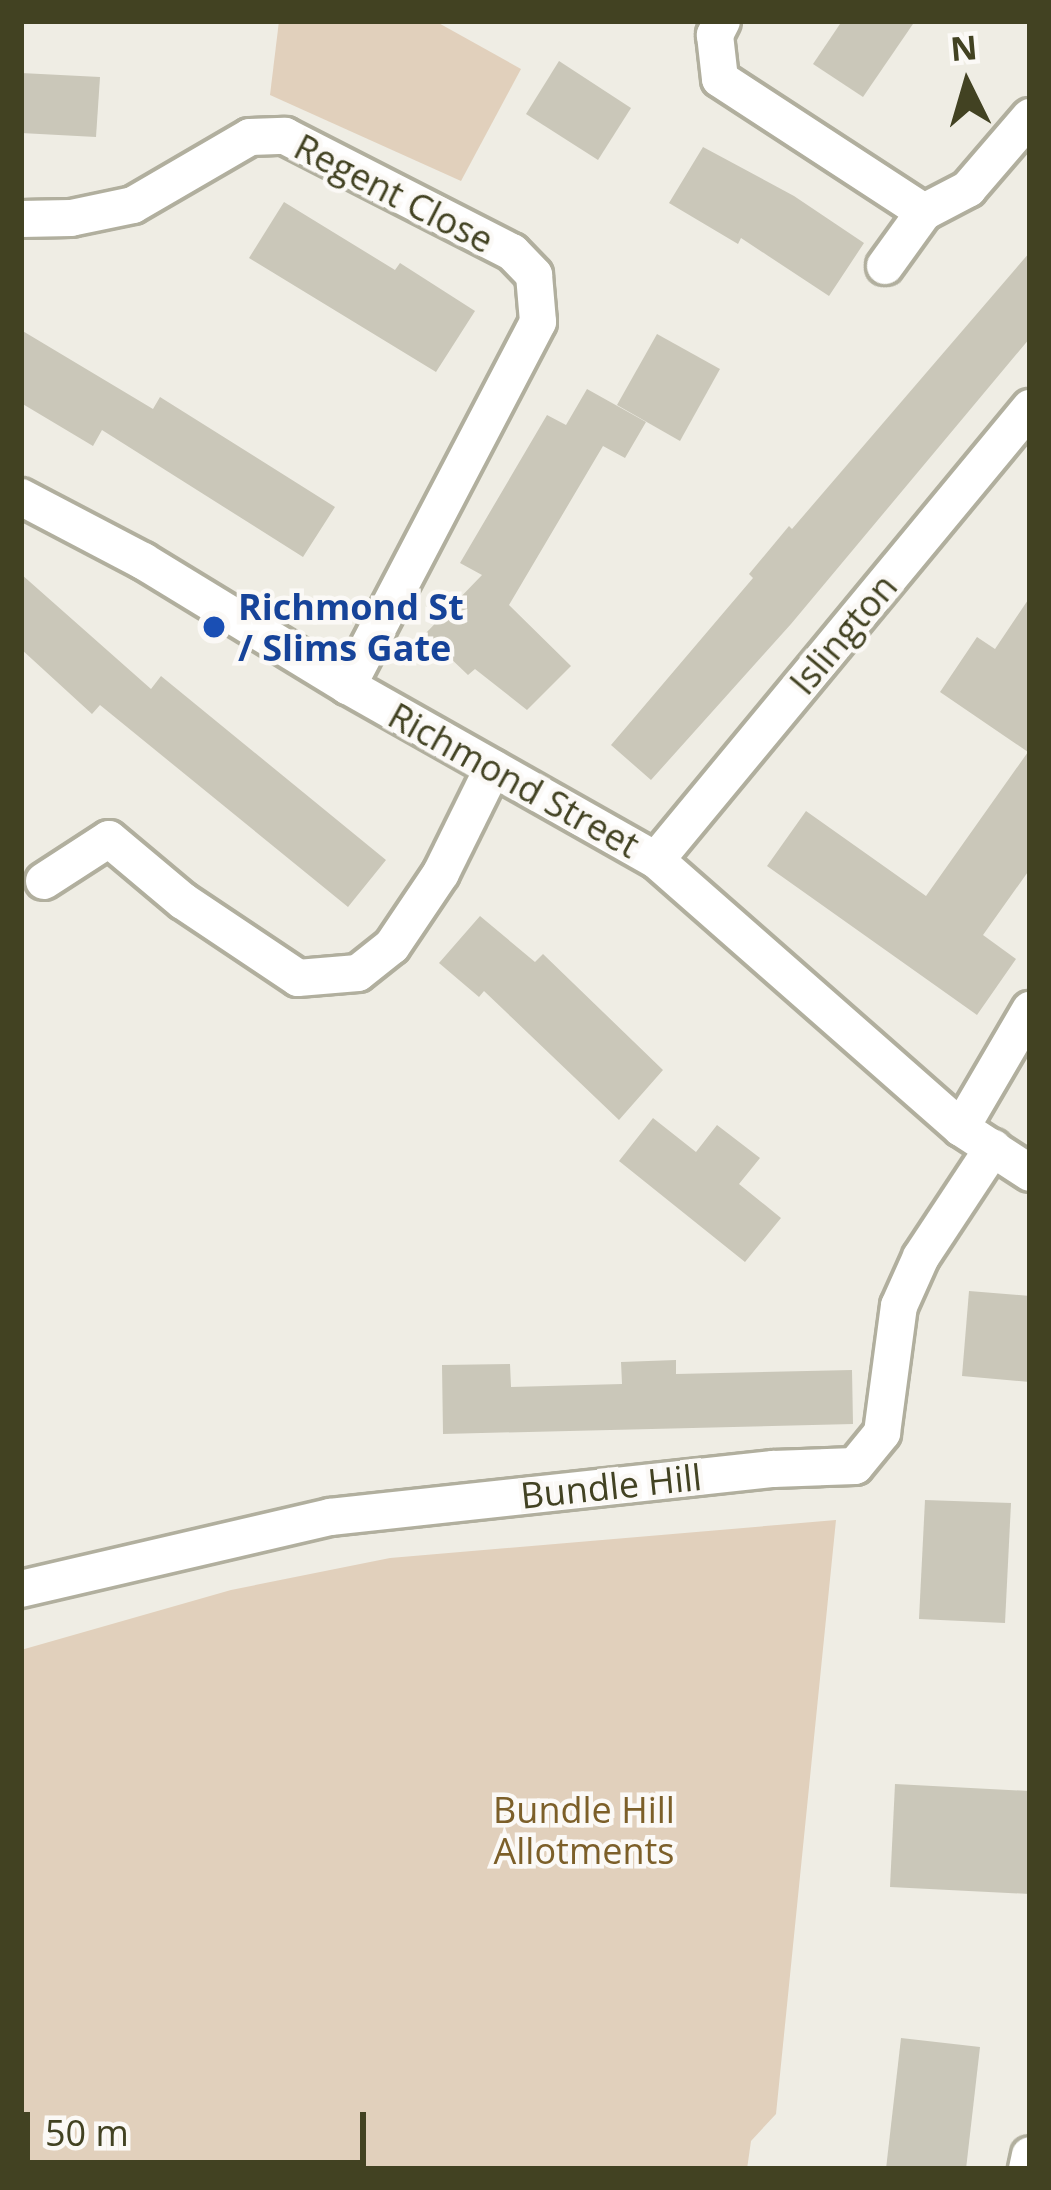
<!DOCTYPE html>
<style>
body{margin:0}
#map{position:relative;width:1051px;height:2190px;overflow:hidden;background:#efede4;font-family:"Open Sans",sans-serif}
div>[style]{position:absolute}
.green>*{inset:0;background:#e1d0bc}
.building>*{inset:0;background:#cac7b9}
.roads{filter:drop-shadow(3px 0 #b1af9e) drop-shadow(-3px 0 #b1af9e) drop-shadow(0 3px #b1af9e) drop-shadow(0 -3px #b1af9e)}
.minor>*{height:36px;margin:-18px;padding:0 18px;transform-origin:18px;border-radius:18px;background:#fff}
.dots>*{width:33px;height:33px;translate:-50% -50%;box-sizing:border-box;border:6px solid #fbf9f6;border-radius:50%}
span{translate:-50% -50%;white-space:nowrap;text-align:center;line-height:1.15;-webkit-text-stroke:9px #fbf9f6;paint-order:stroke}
.street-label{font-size:36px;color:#424222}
.transit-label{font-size:36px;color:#164399;font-weight:700}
.left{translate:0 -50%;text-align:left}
.park-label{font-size:36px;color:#7c5f29}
.frame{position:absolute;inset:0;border:24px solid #424222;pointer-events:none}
.north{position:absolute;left:907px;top:24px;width:120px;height:120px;-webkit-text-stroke:9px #fbf9f6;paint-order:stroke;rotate:355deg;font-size:33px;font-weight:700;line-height:48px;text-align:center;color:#424222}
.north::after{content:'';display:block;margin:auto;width:42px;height:54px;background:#424222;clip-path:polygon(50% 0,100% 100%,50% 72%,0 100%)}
.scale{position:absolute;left:24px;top:2112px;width:342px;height:54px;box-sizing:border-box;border:6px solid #424222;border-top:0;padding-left:15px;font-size:36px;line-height:42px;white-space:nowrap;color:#424222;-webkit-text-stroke:9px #fbf9f6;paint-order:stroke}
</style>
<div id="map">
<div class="green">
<i style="clip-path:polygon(279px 21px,435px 21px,521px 69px,461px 181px,270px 95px)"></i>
<i style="clip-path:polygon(836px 1520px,776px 2114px,751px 2141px,747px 2169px,21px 2169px,21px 1650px,231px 1590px,390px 1558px)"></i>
</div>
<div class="building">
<i style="clip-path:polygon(842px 21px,915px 21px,863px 97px,813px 64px)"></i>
<i style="clip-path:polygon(559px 61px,631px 108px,598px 160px,526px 114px)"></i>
<i style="clip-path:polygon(21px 73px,100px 77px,96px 137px,21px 133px)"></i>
<i style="clip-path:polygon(703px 147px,794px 196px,864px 243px,829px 296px,741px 238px,738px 244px,669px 203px)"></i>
<i style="clip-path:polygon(284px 202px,395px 270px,400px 263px,475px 311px,436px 372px,249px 258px)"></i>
<i style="clip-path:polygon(1030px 252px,1030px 338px,791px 624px,651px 780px,611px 745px,753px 578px,749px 574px,789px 526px,792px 529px)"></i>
<i style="clip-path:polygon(21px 330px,153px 409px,160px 397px,335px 507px,303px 557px,102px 430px,93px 446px,21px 403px)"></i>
<i style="clip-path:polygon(657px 334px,720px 369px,680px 441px,617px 405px)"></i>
<i style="clip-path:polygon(587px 389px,646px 422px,625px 458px,603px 446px,509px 605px,571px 666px,527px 710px,475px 669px,468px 675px,425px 634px,482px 575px,460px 563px,547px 415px,566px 425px)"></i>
<i style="clip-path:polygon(21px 574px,151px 689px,161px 676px,386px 860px,348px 907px,100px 705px,92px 714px,21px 649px)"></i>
<i style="clip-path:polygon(1030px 597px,1030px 869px,983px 935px,1016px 959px,977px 1015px,767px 866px,806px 811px,926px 896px,1028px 752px,940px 692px,977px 637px,995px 649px)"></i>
<i style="clip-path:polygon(480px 916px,535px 962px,543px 954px,663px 1070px,619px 1120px,484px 991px,479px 997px,439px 963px)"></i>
<i style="clip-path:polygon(653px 1118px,696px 1152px,717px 1125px,760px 1158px,739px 1184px,781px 1218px,745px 1262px,619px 1161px)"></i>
<i style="clip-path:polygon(969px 1291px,1030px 1296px,1030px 1382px,962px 1376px)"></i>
<i style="clip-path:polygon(676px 1360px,676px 1374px,852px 1370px,853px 1424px,443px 1434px,442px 1365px,510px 1364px,511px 1387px,622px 1384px,621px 1362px)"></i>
<i style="clip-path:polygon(925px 1500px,1011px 1503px,1005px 1623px,919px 1619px)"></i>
<i style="clip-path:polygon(895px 1784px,1030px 1791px,1030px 1894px,890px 1887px)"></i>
<i style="clip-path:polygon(901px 2038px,980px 2047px,966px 2169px,886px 2169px)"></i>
</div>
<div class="roads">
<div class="minor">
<i style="left:722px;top:21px;width:16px;rotate:117deg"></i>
<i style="left:715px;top:35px;width:44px;rotate:83.5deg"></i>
<i style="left:720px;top:79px;width:244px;rotate:33.1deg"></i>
<i style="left:924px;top:212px;width:50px;rotate:-27.6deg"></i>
<i style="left:968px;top:189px;width:95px;rotate:-49.3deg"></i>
<i style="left:21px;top:219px;width:50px;rotate:-1.1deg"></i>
<i style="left:71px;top:218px;width:63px;rotate:-11.8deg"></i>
<i style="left:133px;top:205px;width:135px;rotate:-30.2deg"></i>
<i style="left:250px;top:137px;width:35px;rotate:-2deg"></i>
<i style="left:285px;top:136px;width:255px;rotate:27.1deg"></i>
<i style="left:512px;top:252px;width:32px;rotate:46deg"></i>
<i style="left:534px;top:275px;width:47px;rotate:85.1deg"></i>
<i style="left:538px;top:322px;width:411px;rotate:117.6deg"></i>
<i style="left:885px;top:266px;width:67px;rotate:-54.2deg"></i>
<i style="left:21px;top:497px;width:138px;rotate:27.7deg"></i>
<i style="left:143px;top:561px;width:240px;rotate:31.4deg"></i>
<i style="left:348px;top:686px;width:354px;rotate:29.5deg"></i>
<i style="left:656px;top:860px;width:406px;rotate:41.3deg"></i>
<i style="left:961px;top:1128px;width:82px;rotate:33.1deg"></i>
<i style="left:656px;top:860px;width:587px;rotate:-50.39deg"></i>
<i style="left:44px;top:881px;width:77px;rotate:-32.9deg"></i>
<i style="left:109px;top:839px;width:97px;rotate:40deg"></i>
<i style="left:183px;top:901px;width:138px;rotate:33.8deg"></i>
<i style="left:298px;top:978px;width:60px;rotate:-4.8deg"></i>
<i style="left:358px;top:973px;width:43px;rotate:-38.5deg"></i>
<i style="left:392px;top:946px;width:88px;rotate:-56.1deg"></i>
<i style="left:441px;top:873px;width:117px;rotate:-63.7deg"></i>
<i style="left:961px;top:1128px;width:137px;rotate:-59.7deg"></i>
<i style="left:21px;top:1589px;width:317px;rotate:-13.1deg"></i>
<i style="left:330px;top:1517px;width:446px;rotate:-6.2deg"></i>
<i style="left:773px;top:1469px;width:82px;rotate:-2.1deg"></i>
<i style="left:855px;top:1466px;width:43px;rotate:-50.7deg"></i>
<i style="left:882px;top:1433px;width:128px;rotate:-82.4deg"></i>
<i style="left:899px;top:1306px;width:54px;rotate:-65.8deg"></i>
<i style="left:921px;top:1257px;width:131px;rotate:-56.6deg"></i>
<i style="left:1027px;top:2169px;width:14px;rotate:-78deg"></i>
</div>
</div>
<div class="dots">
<i style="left:214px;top:627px;background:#1a4fb4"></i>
</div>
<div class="street-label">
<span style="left:394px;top:193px;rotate:27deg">Regent Close</span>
<span style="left:843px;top:634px;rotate:-50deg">Islington</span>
<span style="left:514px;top:780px;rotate:29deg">Richmond Street</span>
<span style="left:611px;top:1486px;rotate:-6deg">Bundle Hill</span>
</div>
<div class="transit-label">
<span class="left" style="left:238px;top:627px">Richmond St<br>/ Slims Gate</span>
</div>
<div class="park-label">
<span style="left:584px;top:1830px">Bundle Hill<br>Allotments</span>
</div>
<div class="frame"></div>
<div class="north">N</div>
<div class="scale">50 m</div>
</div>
